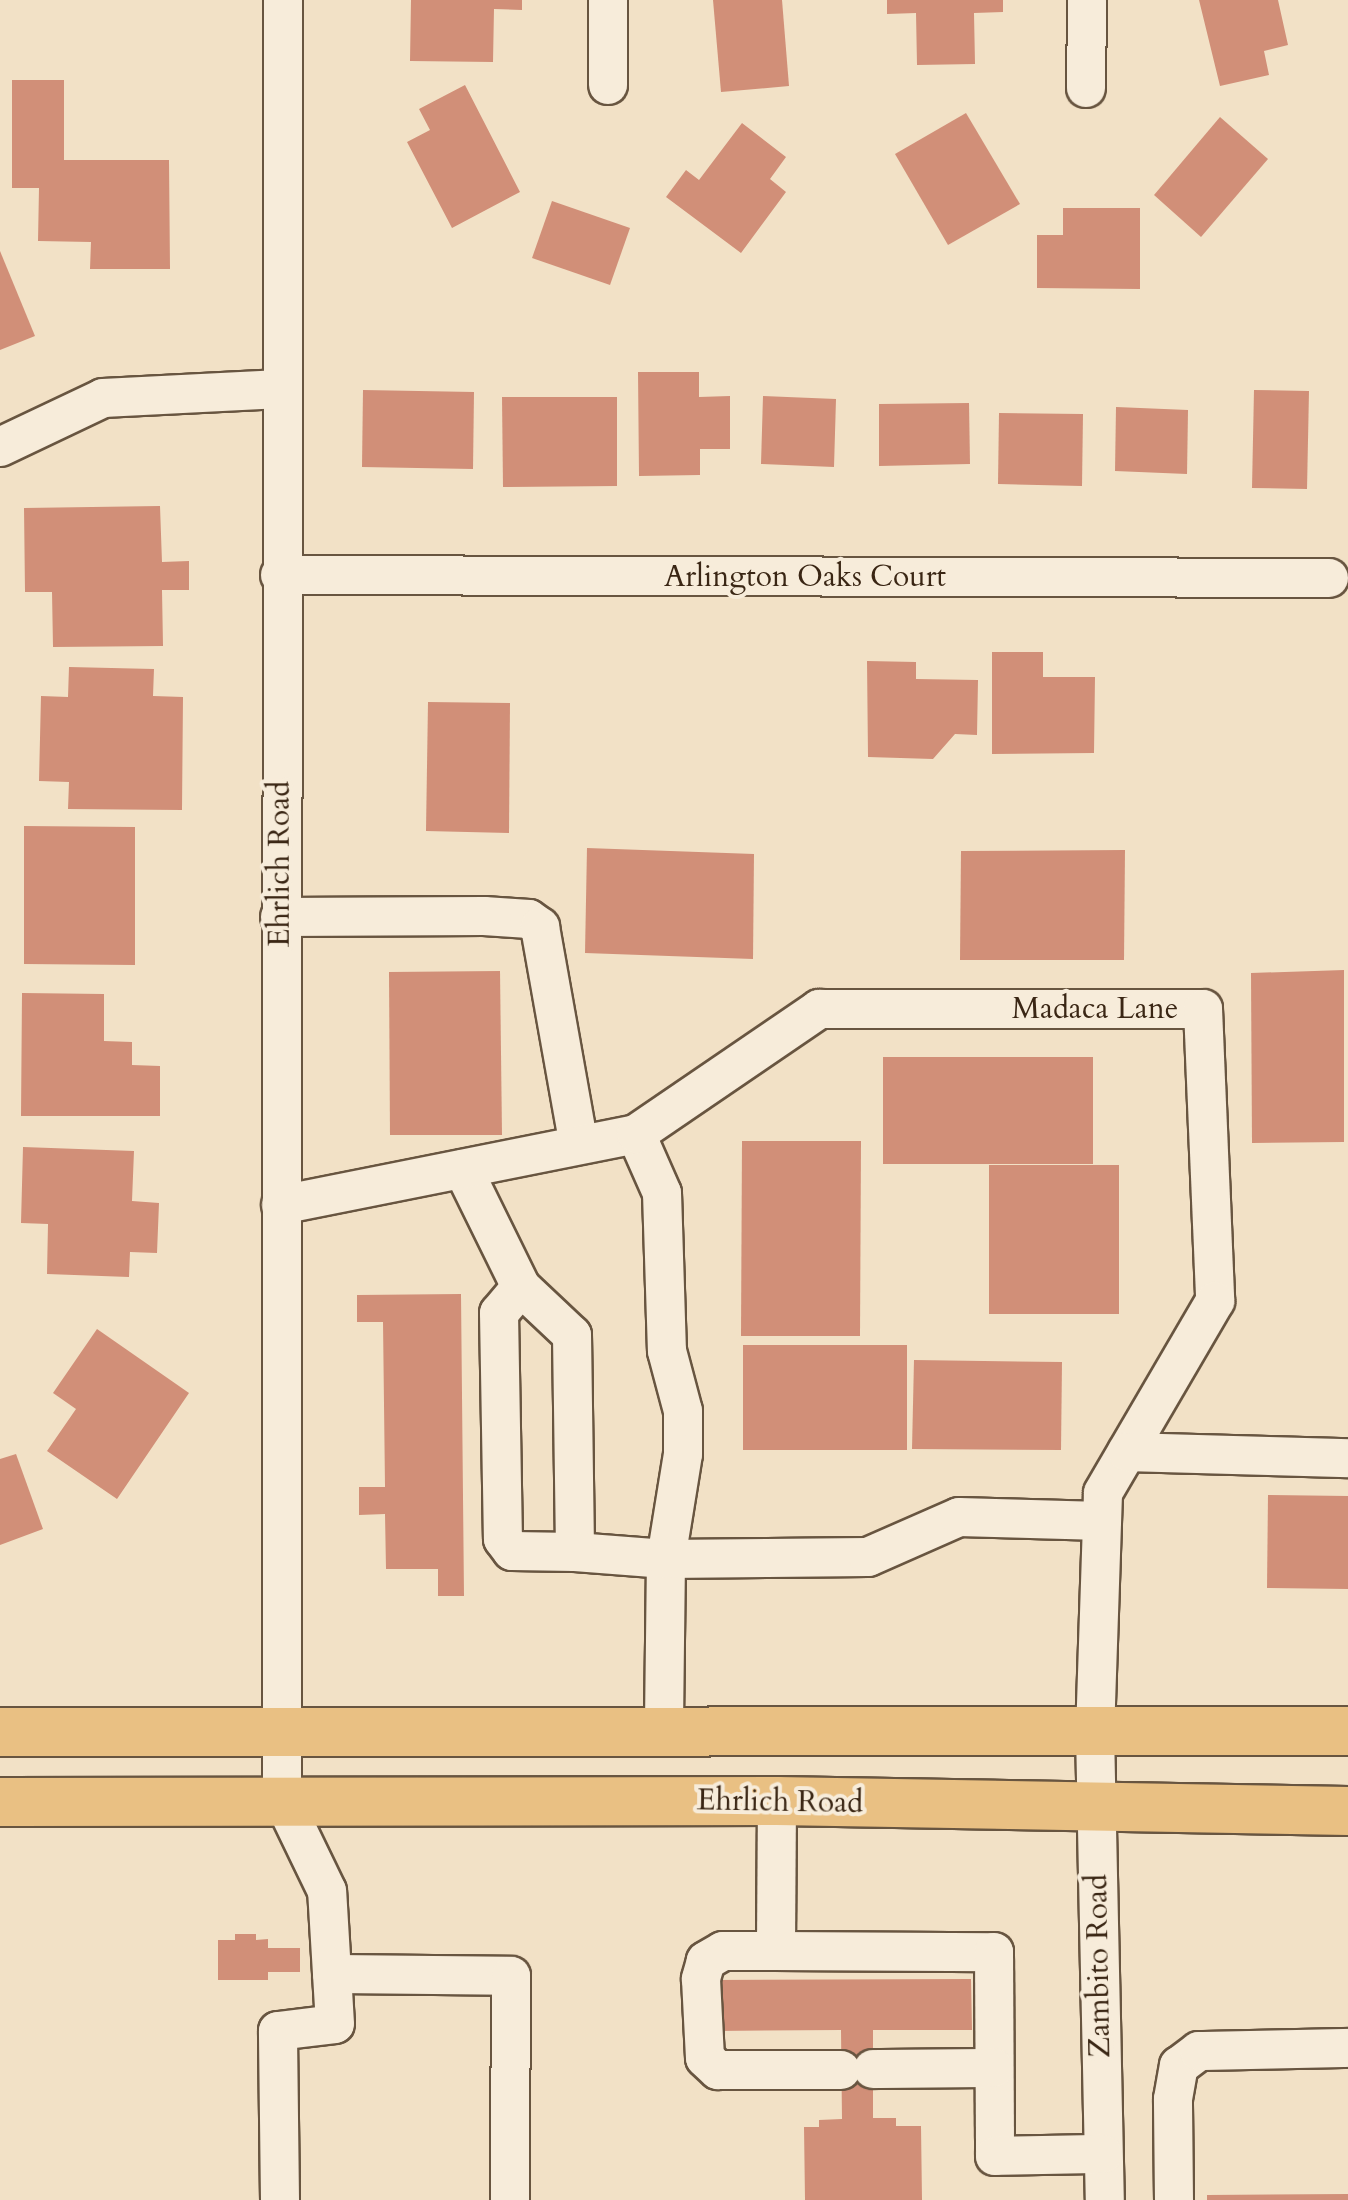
<!DOCTYPE html>
<style>
body{margin:0}
#map{position:relative;width:1348px;height:2200px;overflow:hidden;background:#f2e1c6;font-family:Cardo,serif}
div>[style]{position:absolute}
.building>*{inset:0;background:#d18f78}
.roads{filter:drop-shadow(2px 0 #685540) drop-shadow(-2px 0 #685540) drop-shadow(0 2px #685540) drop-shadow(0 -2px #685540)}
.minor>*{height:38px;margin:-19px;padding:0 19px;transform-origin:19px;border-radius:19px;background:#f7ecda}
.major>*{height:48px;margin:-24px;padding:0 24px;transform-origin:24px;border-radius:24px;background:#e9c083}
span{translate:-50% -50%;white-space:nowrap;text-align:center;line-height:1.15;-webkit-text-stroke:8px #f7ecda;paint-order:stroke}
.street-label{font-size:30px;color:#3a2614}
</style>
<div id="map">
<div class="building">
<i style="clip-path:polygon(411px 0,522px 0,522px 10px,494px 9px,493px 62px,410px 61px)"></i>
<i style="clip-path:polygon(713px 0,782px 0,789px 86px,721px 92px)"></i>
<i style="clip-path:polygon(887px 0,1003px 0,1003px 12px,974px 13px,975px 64px,917px 65px,916px 13px,887px 14px)"></i>
<i style="clip-path:polygon(1199px 0,1278px 0,1288px 45px,1264px 51px,1269px 75px,1220px 86px)"></i>
<i style="clip-path:polygon(12px 80px,64px 80px,64px 160px,169px 160px,170px 269px,90px 269px,91px 242px,38px 241px,39px 188px,12px 188px)"></i>
<i style="clip-path:polygon(465px 85px,520px 192px,452px 228px,407px 142px,430px 130px,419px 109px)"></i>
<i style="clip-path:polygon(966px 113px,1020px 204px,948px 245px,895px 154px)"></i>
<i style="clip-path:polygon(1220px 117px,1268px 159px,1201px 237px,1154px 195px)"></i>
<i style="clip-path:polygon(742px 123px,786px 157px,770px 179px,786px 192px,741px 253px,666px 197px,686px 170px,699px 180px)"></i>
<i style="clip-path:polygon(552px 201px,630px 228px,610px 285px,532px 258px)"></i>
<i style="clip-path:polygon(1063px 208px,1140px 208px,1140px 289px,1037px 288px,1037px 235px,1063px 235px)"></i>
<i style="clip-path:polygon(0 251px,35px 336px,0 350px)"></i>
<i style="clip-path:polygon(638px 372px,699px 372px,699px 397px,730px 396px,730px 449px,700px 449px,700px 475px,639px 476px)"></i>
<i style="clip-path:polygon(363px 390px,474px 392px,473px 469px,362px 467px)"></i>
<i style="clip-path:polygon(1254px 390px,1309px 391px,1307px 489px,1252px 488px)"></i>
<i style="clip-path:polygon(763px 396px,836px 399px,834px 467px,761px 464px)"></i>
<i style="clip-path:polygon(502px 397px,617px 397px,617px 486px,503px 487px)"></i>
<i style="clip-path:polygon(969px 403px,970px 464px,879px 466px,879px 404px)"></i>
<i style="clip-path:polygon(1116px 407px,1188px 410px,1187px 474px,1115px 471px)"></i>
<i style="clip-path:polygon(999px 413px,1083px 414px,1082px 486px,998px 484px)"></i>
<i style="clip-path:polygon(160px 506px,162px 562px,189px 561px,189px 590px,162px 590px,163px 646px,53px 647px,52px 592px,25px 592px,24px 508px)"></i>
<i style="clip-path:polygon(992px 652px,1043px 652px,1043px 677px,1095px 677px,1094px 753px,992px 754px)"></i>
<i style="clip-path:polygon(867px 661px,916px 662px,916px 679px,978px 680px,977px 735px,955px 734px,933px 759px,868px 757px)"></i>
<i style="clip-path:polygon(69px 667px,154px 669px,153px 696px,183px 697px,182px 810px,68px 809px,69px 782px,39px 781px,41px 696px,68px 697px)"></i>
<i style="clip-path:polygon(428px 702px,510px 703px,509px 833px,426px 831px)"></i>
<i style="clip-path:polygon(24px 826px,135px 827px,135px 965px,24px 964px)"></i>
<i style="clip-path:polygon(587px 848px,754px 854px,753px 959px,585px 953px)"></i>
<i style="clip-path:polygon(1125px 850px,1124px 960px,960px 960px,961px 851px)"></i>
<i style="clip-path:polygon(1344px 970px,1344px 1142px,1252px 1143px,1251px 973px)"></i>
<i style="clip-path:polygon(500px 971px,502px 1135px,390px 1135px,389px 972px)"></i>
<i style="clip-path:polygon(22px 993px,104px 994px,104px 1041px,132px 1042px,132px 1065px,160px 1066px,160px 1116px,21px 1116px)"></i>
<i style="clip-path:polygon(883px 1057px,1093px 1057px,1093px 1164px,883px 1164px)"></i>
<i style="clip-path:polygon(742px 1141px,861px 1141px,860px 1336px,741px 1336px)"></i>
<i style="clip-path:polygon(23px 1147px,134px 1151px,132px 1201px,159px 1203px,157px 1253px,130px 1252px,129px 1277px,47px 1274px,48px 1224px,21px 1223px)"></i>
<i style="clip-path:polygon(989px 1165px,1119px 1165px,1119px 1314px,989px 1314px)"></i>
<i style="clip-path:polygon(461px 1294px,464px 1596px,438px 1596px,438px 1569px,386px 1569px,385px 1514px,359px 1515px,359px 1487px,385px 1487px,383px 1322px,357px 1322px,357px 1295px)"></i>
<i style="clip-path:polygon(97px 1329px,189px 1393px,117px 1499px,47px 1451px,76px 1409px,53px 1393px)"></i>
<i style="clip-path:polygon(743px 1345px,907px 1345px,907px 1450px,743px 1450px)"></i>
<i style="clip-path:polygon(914px 1360px,1062px 1362px,1061px 1450px,912px 1449px)"></i>
<i style="clip-path:polygon(16px 1454px,43px 1529px,0 1545px,0 1459px)"></i>
<i style="clip-path:polygon(1268px 1495px,1348px 1496px,1348px 1589px,1267px 1588px)"></i>
<i style="clip-path:polygon(235px 1934px,256px 1934px,256px 1940px,268px 1939px,268px 1948px,300px 1948px,300px 1972px,268px 1972px,268px 1980px,218px 1980px,218px 1940px,235px 1940px)"></i>
<i style="clip-path:polygon(971px 1979px,972px 2030px,873px 2030px,873px 2118px,896px 2118px,896px 2126px,921px 2126px,922px 2200px,805px 2200px,804px 2127px,819px 2127px,819px 2120px,842px 2119px,841px 2030px,714px 2031px,714px 1980px)"></i>
<i style="clip-path:polygon(1348px 2194px,1348px 2200px,1207px 2200px,1207px 2195px)"></i>
</div>
<div class="roads">
<div class="minor">
<i style="left:608px;top:0;width:85px;rotate:90deg"></i>
<i style="left:1086px;top:88px;width:88px;rotate:-89.3deg"></i>
<i style="left:0;top:447px;width:114px;rotate:-25.4deg"></i>
<i style="left:103px;top:398px;width:178px;rotate:-2.9deg"></i>
<i style="left:280px;top:575px;width:1049px;rotate:0.16deg"></i>
<i style="left:280px;top:917px;width:204px;rotate:-0.3deg"></i>
<i style="left:484px;top:916px;width:45px;rotate:3.8deg"></i>
<i style="left:529px;top:919px;width:14px;rotate:36deg"></i>
<i style="left:540px;top:927px;width:221px;rotate:79.9deg"></i>
<i style="left:636px;top:1134px;width:64px;rotate:66.2deg"></i>
<i style="left:662px;top:1193px;width:158px;rotate:88.2deg"></i>
<i style="left:667px;top:1351px;width:62px;rotate:75.1deg"></i>
<i style="left:683px;top:1411px;width:43px;rotate:90deg"></i>
<i style="left:683px;top:1454px;width:106px;rotate:99.2deg"></i>
<i style="left:666px;top:1559px;width:174px;rotate:90.7deg"></i>
<i style="left:463px;top:1169px;width:131px;rotate:63.8deg"></i>
<i style="left:521px;top:1287px;width:70px;rotate:43.3deg"></i>
<i style="left:572px;top:1335px;width:217px;rotate:89.2deg"></i>
<i style="left:575px;top:1552px;width:91px;rotate:4.4deg"></i>
<i style="left:666px;top:1559px;width:202px;rotate:-0.6deg"></i>
<i style="left:868px;top:1557px;width:99px;rotate:-23.7deg"></i>
<i style="left:959px;top:1517px;width:143px;rotate:1.6deg"></i>
<i style="left:281px;top:1205px;width:362px;rotate:-11.3deg"></i>
<i style="left:636px;top:1134px;width:222px;rotate:-34.3deg"></i>
<i style="left:819px;top:1009px;width:384px"></i>
<i style="left:1203px;top:1009px;width:292px;rotate:87.6deg"></i>
<i style="left:1215px;top:1301px;width:222px;rotate:120.3deg"></i>
<i style="left:1103px;top:1493px;width:239px;rotate:91.9deg"></i>
<i style="left:1095px;top:1732px;width:468px;rotate:88.8deg"></i>
<i style="left:521px;top:1287px;width:34px;rotate:130deg"></i>
<i style="left:499px;top:1313px;width:226px;rotate:89deg"></i>
<i style="left:503px;top:1539px;width:15px;rotate:53deg"></i>
<i style="left:512px;top:1551px;width:63px;rotate:0.9deg"></i>
<i style="left:1127px;top:1452px;width:221px;rotate:1.6deg"></i>
<i style="left:777px;top:1801px;width:150px;rotate:90.4deg"></i>
<i style="left:776px;top:1951px;width:218px;rotate:0.3deg"></i>
<i style="left:994px;top:1952px;width:204px;rotate:89.7deg"></i>
<i style="left:995px;top:2156px;width:108px;rotate:-1.1deg"></i>
<i style="left:776px;top:1951px;width:53px;rotate:180deg"></i>
<i style="left:723px;top:1951px;width:20px;rotate:150deg"></i>
<i style="left:706px;top:1961px;width:19px;rotate:106deg"></i>
<i style="left:701px;top:1979px;width:79px;rotate:87.1deg"></i>
<i style="left:705px;top:2058px;width:18px;rotate:43deg"></i>
<i style="left:718px;top:2070px;width:123px"></i>
<i style="left:332px;top:1974px;width:179px;rotate:0.6deg"></i>
<i style="left:511px;top:1976px;width:224px;rotate:90.3deg"></i>
<i style="left:873px;top:2069px;width:121px;rotate:-0.5deg"></i>
<i style="left:280px;top:2200px;width:169px;rotate:-90.7deg"></i>
<i style="left:278px;top:2031px;width:57px;rotate:-7deg"></i>
<i style="left:335px;top:2024px;width:133px;rotate:-93.4deg"></i>
<i style="left:327px;top:1891px;width:103px;rotate:-115.8deg"></i>
<i style="left:282px;top:1798px;width:1798px;rotate:-89.97deg"></i>
<i style="left:1174px;top:2200px;width:101px;rotate:-90.6deg"></i>
<i style="left:1173px;top:2099px;width:34px;rotate:-80deg"></i>
<i style="left:1179px;top:2066px;width:25px;rotate:-37deg"></i>
<i style="left:1199px;top:2051px;width:149px;rotate:-1.2deg"></i>
</div>
<div class="major">
<i style="left:0;top:1732px;width:1348px;rotate:-0.04deg"></i>
<i style="left:0;top:1802px;width:777px;rotate:-0.07deg"></i>
<i style="left:777px;top:1801px;width:571px;rotate:1deg"></i>
</div>
</div>
<div class="street-label">
<span style="left:805px;top:577px">Arlington Oaks Court</span>
<span style="left:280px;top:864px;rotate:-90deg">Ehrlich Road</span>
<span style="left:1095px;top:1009px">Madaca Lane</span>
<span style="left:780px;top:1802px;rotate:1deg">Ehrlich Road</span>
<span style="left:1099px;top:1966px;rotate:-91deg">Zambito Road</span>
</div>
</div>
